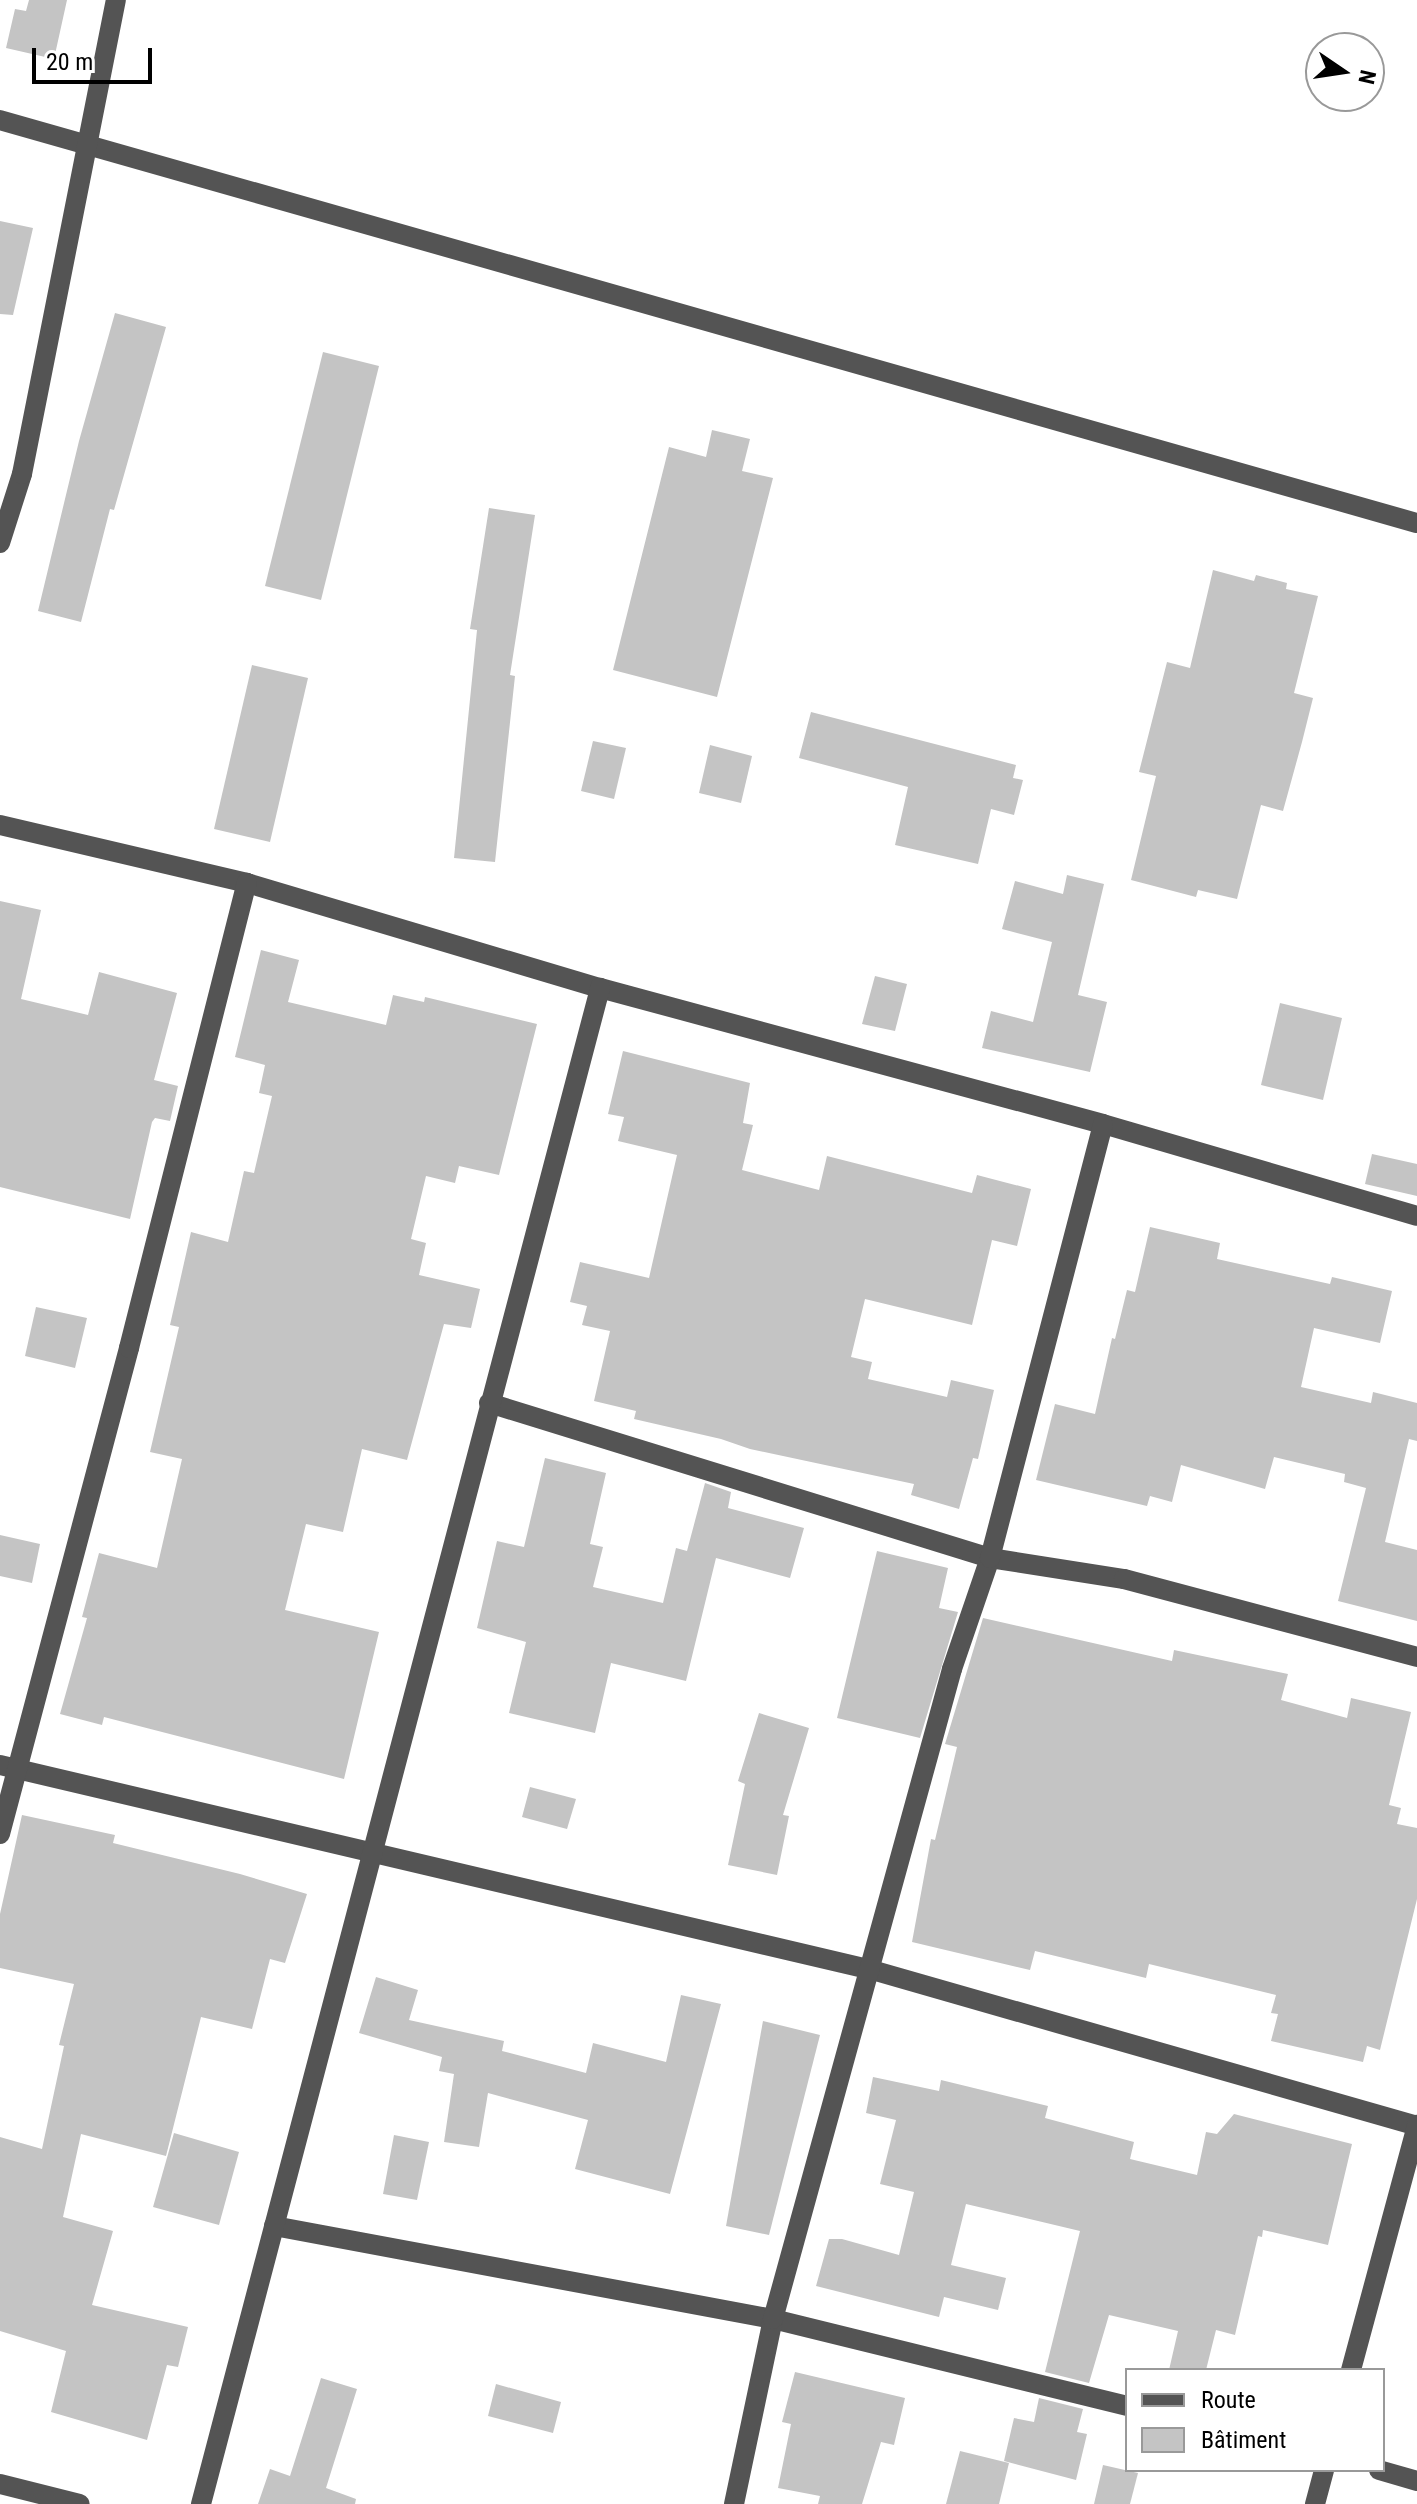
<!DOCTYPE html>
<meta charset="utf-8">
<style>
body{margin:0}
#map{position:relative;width:1417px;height:2504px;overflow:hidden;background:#fff;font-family:"Roboto Condensed",sans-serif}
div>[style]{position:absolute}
.building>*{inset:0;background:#c4c4c4}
.minor>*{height:20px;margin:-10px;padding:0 10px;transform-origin:10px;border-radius:10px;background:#545454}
span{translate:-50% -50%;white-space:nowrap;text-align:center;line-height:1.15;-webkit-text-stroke:6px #fff;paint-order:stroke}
.legend{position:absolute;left:1125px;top:2368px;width:260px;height:104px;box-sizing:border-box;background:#fff;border:2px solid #999;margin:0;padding:10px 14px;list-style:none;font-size:24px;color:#000}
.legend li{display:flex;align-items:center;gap:16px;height:40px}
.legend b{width:40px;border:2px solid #999}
.north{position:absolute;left:1305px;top:32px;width:80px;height:80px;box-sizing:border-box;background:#fff;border:2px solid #999;border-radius:50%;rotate:103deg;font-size:22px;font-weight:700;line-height:32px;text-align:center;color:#000}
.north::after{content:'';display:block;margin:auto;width:28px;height:36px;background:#000;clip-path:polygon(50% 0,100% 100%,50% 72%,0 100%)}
.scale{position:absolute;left:32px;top:48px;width:120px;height:36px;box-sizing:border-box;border:4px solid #000;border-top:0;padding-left:10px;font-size:24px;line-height:28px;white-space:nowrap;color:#000;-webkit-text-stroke:6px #fff;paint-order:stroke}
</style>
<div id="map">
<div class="building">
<i style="clip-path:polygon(29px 0,67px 0,54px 59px,6px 48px,15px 9px,26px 11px)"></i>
<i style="clip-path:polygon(0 221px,33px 228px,13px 315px,0 314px)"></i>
<i style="clip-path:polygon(115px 313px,166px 327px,114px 510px,110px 509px,81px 622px,38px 611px,79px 441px)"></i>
<i style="clip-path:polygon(323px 352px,379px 366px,321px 600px,265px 586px)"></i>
<i style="clip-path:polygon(712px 430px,750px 439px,742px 471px,773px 478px,717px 697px,613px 670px,669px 447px,706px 457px)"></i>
<i style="clip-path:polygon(489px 508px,535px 515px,510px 675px,515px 676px,495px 862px,454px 858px,477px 630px,470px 629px)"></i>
<i style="clip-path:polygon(1213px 570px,1254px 581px,1256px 575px,1287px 583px,1286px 589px,1318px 596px,1294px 693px,1313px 698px,1302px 742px,1283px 811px,1261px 805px,1237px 899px,1198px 890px,1196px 897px,1131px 880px,1156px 776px,1139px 772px,1167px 662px,1190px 668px)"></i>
<i style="clip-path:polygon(252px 665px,308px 678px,270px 842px,214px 829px)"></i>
<i style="clip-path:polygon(811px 712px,1016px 765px,1013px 778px,1023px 780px,1014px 815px,991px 809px,978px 864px,895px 845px,908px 787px,799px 758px)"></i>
<i style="clip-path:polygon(593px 741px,626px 748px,614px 799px,581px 791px)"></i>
<i style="clip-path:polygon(710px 745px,752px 756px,741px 803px,699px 793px)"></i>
<i style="clip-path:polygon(1067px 875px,1104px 884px,1078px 995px,1107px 1002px,1090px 1072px,982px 1048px,991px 1011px,1033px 1022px,1052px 942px,1002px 929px,1015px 881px,1063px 894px)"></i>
<i style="clip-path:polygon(0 901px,41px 910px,21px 999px,88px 1015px,99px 972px,177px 993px,154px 1080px,178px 1086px,170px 1121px,155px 1118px,152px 1122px,130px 1219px,0 1187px)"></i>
<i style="clip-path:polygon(261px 950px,299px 960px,288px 1002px,386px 1025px,393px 995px,424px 1002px,425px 997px,537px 1024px,499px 1175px,459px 1166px,455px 1183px,426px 1176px,411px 1239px,426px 1243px,419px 1275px,480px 1289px,471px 1328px,444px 1324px,407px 1460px,362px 1449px,343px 1532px,306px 1524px,285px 1610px,379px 1632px,344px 1779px,104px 1717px,102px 1725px,60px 1714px,87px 1618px,82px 1617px,99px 1553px,157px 1568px,182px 1459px,150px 1452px,179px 1327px,170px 1325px,191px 1232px,228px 1242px,244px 1171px,254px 1173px,272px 1096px,259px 1093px,265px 1065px,235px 1057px)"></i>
<i style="clip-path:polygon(875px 976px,907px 984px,895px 1031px,862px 1024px)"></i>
<i style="clip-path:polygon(1280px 1003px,1342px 1018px,1323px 1100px,1261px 1085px)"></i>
<i style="clip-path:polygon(623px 1051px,750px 1083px,743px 1123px,753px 1125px,742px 1170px,819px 1190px,827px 1156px,972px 1193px,977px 1175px,1031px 1189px,1017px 1246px,992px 1240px,972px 1325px,865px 1299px,851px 1357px,872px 1362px,868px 1379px,947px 1397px,951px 1380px,994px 1390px,978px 1459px,973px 1458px,959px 1509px,911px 1495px,914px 1484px,750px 1449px,721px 1439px,634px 1419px,636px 1411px,594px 1401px,610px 1331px,582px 1325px,587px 1306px,570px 1302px,580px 1262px,649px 1278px,677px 1155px,618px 1141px,624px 1117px,608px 1114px)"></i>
<i style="clip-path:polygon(1372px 1154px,1417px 1164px,1417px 1196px,1365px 1184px)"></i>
<i style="clip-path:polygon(1150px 1227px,1220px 1243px,1217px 1259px,1330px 1284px,1332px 1277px,1392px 1291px,1380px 1343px,1314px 1328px,1301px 1387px,1371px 1403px,1373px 1392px,1417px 1403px,1417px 1441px,1409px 1439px,1385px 1542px,1417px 1550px,1417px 1621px,1338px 1601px,1366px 1488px,1344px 1482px,1345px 1474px,1274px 1457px,1265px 1489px,1181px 1465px,1172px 1502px,1150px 1496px,1147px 1506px,1036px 1480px,1055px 1404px,1095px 1414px,1112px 1338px,1115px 1339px,1127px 1290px,1135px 1292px)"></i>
<i style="clip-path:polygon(36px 1307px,87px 1318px,75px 1368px,25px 1356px)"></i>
<i style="clip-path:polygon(545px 1458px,606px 1473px,590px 1544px,603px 1547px,593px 1587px,663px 1603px,676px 1548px,687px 1551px,705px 1483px,731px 1492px,728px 1508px,804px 1528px,790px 1578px,716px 1558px,686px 1681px,611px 1663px,595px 1733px,509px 1713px,526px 1642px,477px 1628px,497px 1541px,524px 1547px)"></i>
<i style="clip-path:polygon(0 1535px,40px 1544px,32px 1583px,0 1576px)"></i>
<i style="clip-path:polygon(877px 1551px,948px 1568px,939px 1608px,958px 1612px,920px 1738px,837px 1718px)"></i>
<i style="clip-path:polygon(983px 1618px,1172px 1661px,1174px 1650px,1288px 1674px,1281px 1700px,1347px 1718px,1351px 1698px,1411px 1712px,1389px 1805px,1401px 1808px,1397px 1824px,1417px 1828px,1417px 1899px,1380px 2050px,1367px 2046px,1363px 2062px,1271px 2041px,1278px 2014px,1271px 2013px,1276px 1995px,1149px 1964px,1146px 1978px,1035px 1951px,1030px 1970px,912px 1942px,931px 1839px,935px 1840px,957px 1747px,945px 1744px)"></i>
<i style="clip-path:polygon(759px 1713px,809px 1728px,783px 1815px,789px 1816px,777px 1875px,728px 1865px,745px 1784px,738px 1781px)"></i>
<i style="clip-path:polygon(530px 1787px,576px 1799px,567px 1829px,522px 1817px)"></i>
<i style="clip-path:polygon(22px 1815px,115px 1835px,113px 1843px,240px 1874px,307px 1894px,285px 1963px,270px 1959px,252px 2029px,201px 2017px,166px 2156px,81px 2134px,63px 2217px,113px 2231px,92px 2305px,188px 2327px,178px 2367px,167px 2365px,147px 2440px,51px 2412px,66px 2351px,0 2331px,0 2137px,42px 2149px,64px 2046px,59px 2045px,74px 1984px,0 1968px,0 1914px)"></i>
<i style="clip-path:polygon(376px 1977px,418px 1990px,409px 2020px,504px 2041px,502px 2051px,586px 2073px,593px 2043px,666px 2062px,681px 1995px,721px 2004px,670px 2194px,575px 2169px,588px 2120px,488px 2093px,479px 2147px,444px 2142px,454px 2074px,439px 2071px,442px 2057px,359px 2033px)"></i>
<i style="clip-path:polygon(763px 2021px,820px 2035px,769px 2235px,726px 2226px)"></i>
<i style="clip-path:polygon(873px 2077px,939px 2091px,941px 2080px,1048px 2106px,1045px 2118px,1134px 2142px,1130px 2159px,1197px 2175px,1206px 2132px,1217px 2134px,1234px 2114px,1352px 2144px,1328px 2245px,1263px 2230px,1262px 2237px,1258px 2236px,1235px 2335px,1216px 2330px,1206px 2370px,1169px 2370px,1178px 2331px,1109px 2315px,1089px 2383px,1045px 2372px,1080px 2231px,966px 2204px,951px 2265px,1006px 2278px,998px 2310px,944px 2297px,939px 2317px,816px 2286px,829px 2239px,842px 2239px,899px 2255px,914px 2192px,880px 2184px,896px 2120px,866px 2113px)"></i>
<i style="clip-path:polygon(174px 2133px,239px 2152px,219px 2225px,153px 2207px)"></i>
<i style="clip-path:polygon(394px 2135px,429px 2142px,417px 2200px,383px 2194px)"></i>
<i style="clip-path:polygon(795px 2372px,905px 2398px,894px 2445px,881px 2442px,862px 2504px,818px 2504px,820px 2496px,778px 2488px,791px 2424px,782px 2422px)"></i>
<i style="clip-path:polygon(321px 2378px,357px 2389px,326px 2488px,356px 2499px,355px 2504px,258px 2504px,270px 2469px,290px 2476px)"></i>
<i style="clip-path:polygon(496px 2384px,561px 2402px,553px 2433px,488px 2416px)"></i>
<i style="clip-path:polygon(1039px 2398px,1083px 2409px,1077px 2432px,1087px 2434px,1076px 2480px,1004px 2461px,1014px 2418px,1034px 2422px)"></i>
<i style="clip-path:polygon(960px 2451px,1009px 2463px,999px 2504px,946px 2504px)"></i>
<i style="clip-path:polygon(1103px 2465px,1138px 2473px,1130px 2504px,1094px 2504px)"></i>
</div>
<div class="minor">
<i style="left:0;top:120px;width:1473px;rotate:15.88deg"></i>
<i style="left:0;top:543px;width:72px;rotate:-72.3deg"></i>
<i style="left:22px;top:474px;width:483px;rotate:-78.8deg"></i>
<i style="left:0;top:825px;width:254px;rotate:13.2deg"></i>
<i style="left:247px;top:883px;width:368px;rotate:16.6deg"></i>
<i style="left:600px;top:988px;width:521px;rotate:15.13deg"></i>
<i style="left:1103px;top:1124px;width:327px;rotate:16.3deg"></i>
<i style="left:489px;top:1403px;width:524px;rotate:17.19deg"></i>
<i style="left:990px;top:1558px;width:136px;rotate:8.9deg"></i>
<i style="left:1124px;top:1579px;width:303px;rotate:14.9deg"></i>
<i style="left:0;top:1765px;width:896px;rotate:13.23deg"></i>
<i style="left:872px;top:1970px;width:567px;rotate:15.97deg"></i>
<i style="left:0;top:1834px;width:503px;rotate:-75.13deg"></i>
<i style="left:129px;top:1348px;width:480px;rotate:-75.8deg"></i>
<i style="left:274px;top:2226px;width:508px;rotate:10.56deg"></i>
<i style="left:773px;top:2319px;width:365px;rotate:13.8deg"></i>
<i style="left:1351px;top:2370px;width:254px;rotate:-74.9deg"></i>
<i style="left:1379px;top:2470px;width:40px;rotate:16deg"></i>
<i style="left:0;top:2484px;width:82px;rotate:14deg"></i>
<i style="left:201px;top:2504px;width:1568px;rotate:-75.25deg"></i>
<i style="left:734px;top:2504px;width:189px;rotate:-78.1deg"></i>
<i style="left:773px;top:2319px;width:674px;rotate:-74.6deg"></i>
<i style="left:952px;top:1669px;width:117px;rotate:-71.1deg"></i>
<i style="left:990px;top:1558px;width:448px;rotate:-75.4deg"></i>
<i style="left:1315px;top:2504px;width:35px;rotate:-75deg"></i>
</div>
<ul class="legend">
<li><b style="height:10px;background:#545454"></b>Route</li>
<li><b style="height:22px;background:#c4c4c4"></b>Bâtiment</li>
</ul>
<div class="north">N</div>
<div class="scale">20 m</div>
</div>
